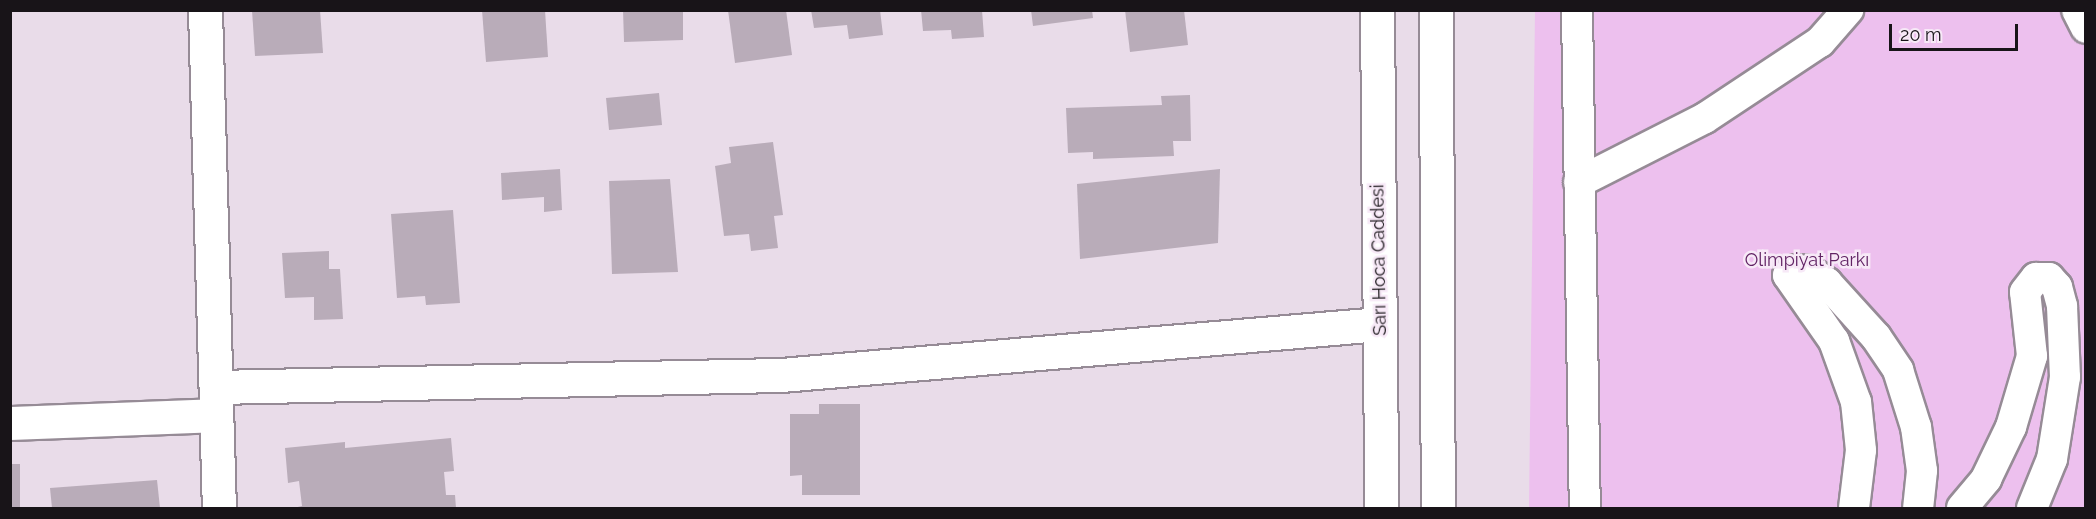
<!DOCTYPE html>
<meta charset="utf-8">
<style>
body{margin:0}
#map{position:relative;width:2096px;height:519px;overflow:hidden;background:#e9dce9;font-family:Raleway,sans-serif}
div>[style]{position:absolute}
.green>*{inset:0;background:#edc0ee}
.building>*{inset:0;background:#b9acb9}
.roads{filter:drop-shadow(2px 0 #968b96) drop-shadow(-2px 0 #968b96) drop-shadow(0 2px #968b96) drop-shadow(0 -2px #968b96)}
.pedestrian>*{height:30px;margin:-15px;padding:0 15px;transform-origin:15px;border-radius:15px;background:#fff}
.minor>*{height:33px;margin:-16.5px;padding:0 16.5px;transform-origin:16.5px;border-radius:16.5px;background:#fff}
.tertiary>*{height:33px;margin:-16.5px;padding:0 16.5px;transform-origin:16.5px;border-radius:16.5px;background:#fff}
span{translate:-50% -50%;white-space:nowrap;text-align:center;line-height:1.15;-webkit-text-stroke:5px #f7e9f7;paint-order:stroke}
.street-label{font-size:18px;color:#181418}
.park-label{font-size:18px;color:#612364}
.frame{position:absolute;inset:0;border:12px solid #181418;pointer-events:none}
.scale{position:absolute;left:1889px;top:24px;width:129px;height:27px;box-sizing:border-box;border:3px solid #181418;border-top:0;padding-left:8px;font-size:18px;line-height:21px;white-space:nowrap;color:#181418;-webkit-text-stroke:4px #f7e9f7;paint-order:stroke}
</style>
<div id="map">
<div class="green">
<i style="clip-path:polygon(1535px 11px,2085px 11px,2085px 508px,1529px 508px)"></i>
</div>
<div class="building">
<i style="clip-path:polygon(252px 10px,320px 10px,323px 53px,255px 56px)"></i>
<i style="clip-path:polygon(482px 10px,545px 10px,548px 57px,486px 62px)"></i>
<i style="clip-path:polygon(623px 10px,683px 10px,683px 40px,624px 42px)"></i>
<i style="clip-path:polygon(728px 10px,786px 10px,792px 55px,735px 63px)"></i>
<i style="clip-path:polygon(811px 10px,880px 10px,883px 35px,849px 39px,847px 25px,814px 28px)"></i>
<i style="clip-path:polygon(921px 10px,982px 10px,984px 37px,952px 39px,951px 30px,923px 31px)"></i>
<i style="clip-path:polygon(1031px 10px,1092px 10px,1093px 18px,1033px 26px)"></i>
<i style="clip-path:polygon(1125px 10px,1184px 10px,1188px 45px,1130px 52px)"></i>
<i style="clip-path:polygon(659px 93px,662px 125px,609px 130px,606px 98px)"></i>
<i style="clip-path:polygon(1190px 95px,1191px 141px,1173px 141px,1174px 156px,1093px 159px,1093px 152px,1068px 153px,1066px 108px,1162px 105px,1161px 96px)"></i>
<i style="clip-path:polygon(773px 142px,783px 215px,774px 216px,778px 248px,751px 251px,749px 234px,724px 236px,715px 166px,731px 163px,729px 147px)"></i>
<i style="clip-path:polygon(560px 169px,562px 210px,544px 212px,544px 197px,502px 200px,501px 173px)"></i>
<i style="clip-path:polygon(1220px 169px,1218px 243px,1080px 259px,1077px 184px)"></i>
<i style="clip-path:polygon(670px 179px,678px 272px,612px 274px,609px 181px)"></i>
<i style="clip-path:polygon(453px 210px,460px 303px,426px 305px,425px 296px,397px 298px,391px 214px)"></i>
<i style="clip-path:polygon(329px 251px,329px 269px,340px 269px,343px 319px,314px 320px,314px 297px,285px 298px,282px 253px)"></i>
<i style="clip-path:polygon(819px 404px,860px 404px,860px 495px,802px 495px,802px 475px,790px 476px,790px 414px,819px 414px)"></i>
<i style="clip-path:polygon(451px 438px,454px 471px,444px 472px,446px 495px,455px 495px,456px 508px,293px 508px,302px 506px,299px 481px,288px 483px,285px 448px,345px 442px,345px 448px)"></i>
<i style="clip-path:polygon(10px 464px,20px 464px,20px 508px,10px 508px)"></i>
<i style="clip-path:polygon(157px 480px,160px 508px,52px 508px,50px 488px)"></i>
</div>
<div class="roads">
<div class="pedestrian">
<i style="left:1577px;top:10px;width:498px;rotate:89.1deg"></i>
<i style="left:2077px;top:10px;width:20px;rotate:63deg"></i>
<i style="left:1579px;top:182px;width:141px;rotate:-26.9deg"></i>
<i style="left:1705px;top:118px;width:138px;rotate:-33.5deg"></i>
<i style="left:1820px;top:42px;width:43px;rotate:-48.8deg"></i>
<i style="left:1854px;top:508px;width:58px;rotate:-83.1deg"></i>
<i style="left:1861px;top:450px;width:48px;rotate:-95.9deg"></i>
<i style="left:1856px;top:402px;width:65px;rotate:-109.8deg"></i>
<i style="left:1834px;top:341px;width:80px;rotate:-124.9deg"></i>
<i style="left:1788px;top:275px;width:9px;rotate:-32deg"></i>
<i style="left:1796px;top:270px;width:14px;rotate:4deg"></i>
<i style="left:1810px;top:271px;width:21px;rotate:35deg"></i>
<i style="left:1827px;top:283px;width:73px;rotate:47.8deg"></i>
<i style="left:1876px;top:337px;width:40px;rotate:56deg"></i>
<i style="left:1898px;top:370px;width:60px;rotate:72.5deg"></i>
<i style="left:1916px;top:427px;width:44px;rotate:82.2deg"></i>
<i style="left:1922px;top:471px;width:37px;rotate:96deg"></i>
<i style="left:1962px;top:508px;width:38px;rotate:-50deg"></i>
<i style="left:1986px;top:479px;width:58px;rotate:-64.3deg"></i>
<i style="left:2011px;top:427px;width:74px;rotate:-73.5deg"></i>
<i style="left:2032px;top:356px;width:64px;rotate:-96.2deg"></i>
<i style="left:2025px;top:292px;width:18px;rotate:-52deg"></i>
<i style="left:2036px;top:278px;width:13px"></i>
<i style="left:2049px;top:278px;width:12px;rotate:48deg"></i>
<i style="left:2057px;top:287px;width:20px;rotate:75deg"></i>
<i style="left:2062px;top:306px;width:71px;rotate:87.6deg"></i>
<i style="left:2065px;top:377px;width:83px;rotate:99deg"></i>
<i style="left:2052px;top:459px;width:53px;rotate:112.2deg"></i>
</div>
<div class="minor">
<i style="left:205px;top:10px;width:498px;rotate:88.4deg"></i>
<i style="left:216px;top:387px;width:565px;rotate:-1.22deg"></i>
<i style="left:781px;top:375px;width:601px;rotate:-4.87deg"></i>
<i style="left:10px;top:423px;width:206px;rotate:-2.2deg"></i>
</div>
<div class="tertiary">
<i style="left:1377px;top:10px;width:498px;rotate:89.5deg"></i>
<i style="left:1436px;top:10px;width:498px;rotate:89.8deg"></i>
</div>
</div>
<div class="street-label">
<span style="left:1379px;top:260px;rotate:-91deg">Sarı Hoca Caddesi</span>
</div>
<div class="park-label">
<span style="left:1807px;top:260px">Olimpiyat Parkı</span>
</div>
<div class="frame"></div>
<div class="scale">20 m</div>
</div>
